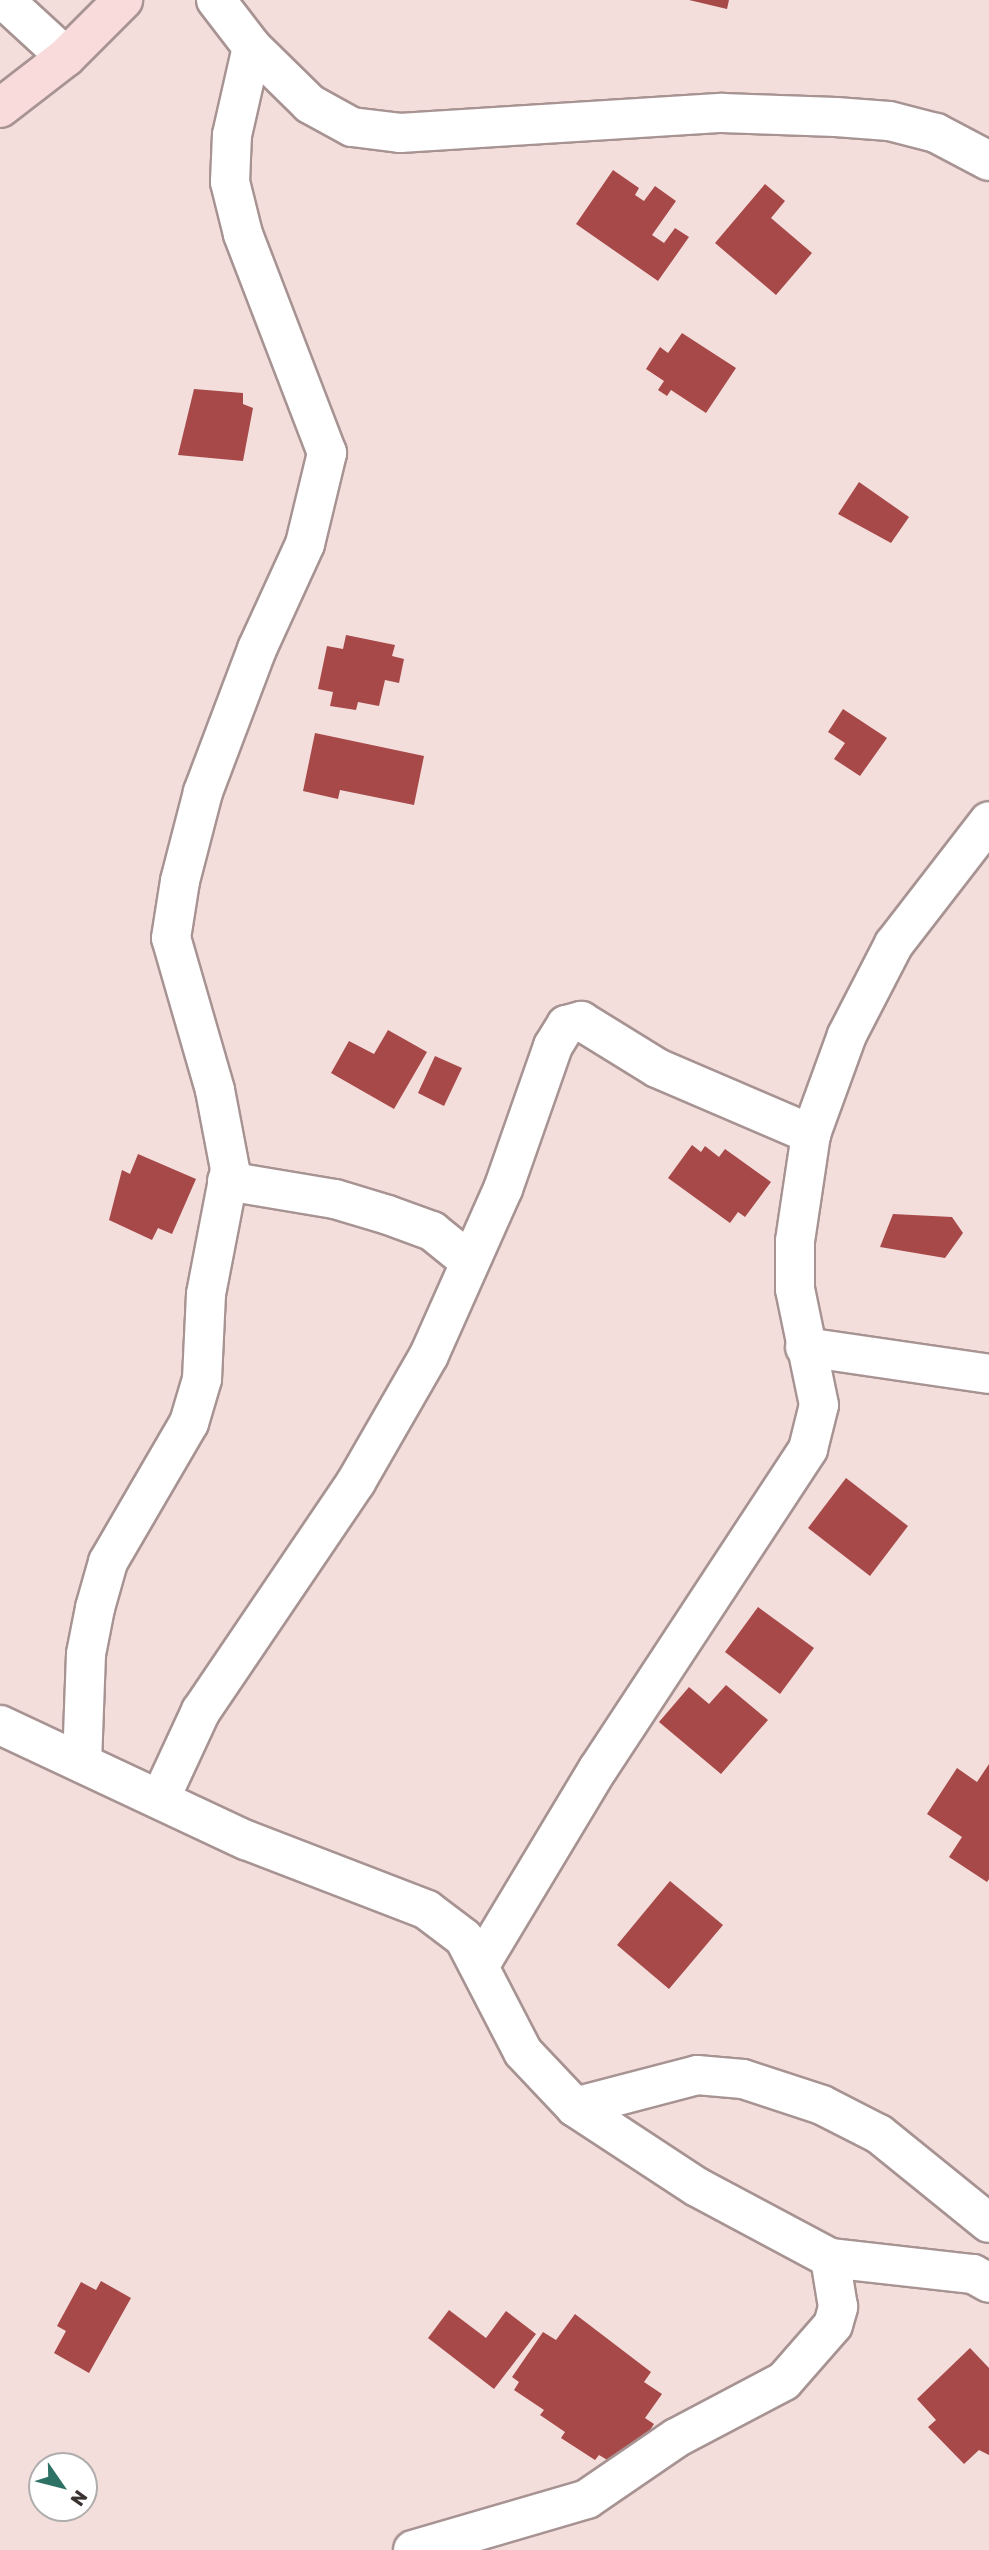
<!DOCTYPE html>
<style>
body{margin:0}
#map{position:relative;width:989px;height:2550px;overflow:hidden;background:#f3dedc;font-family:Rubik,sans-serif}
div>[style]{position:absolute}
.building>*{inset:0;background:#a74849}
.roads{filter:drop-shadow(2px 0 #a79392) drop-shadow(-2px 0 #a79392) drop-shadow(0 2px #a79392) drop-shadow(0 -2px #a79392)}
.street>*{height:38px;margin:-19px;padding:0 19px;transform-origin:19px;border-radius:19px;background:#fff}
.secondary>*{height:38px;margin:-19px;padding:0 19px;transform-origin:19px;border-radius:19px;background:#f8dbda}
span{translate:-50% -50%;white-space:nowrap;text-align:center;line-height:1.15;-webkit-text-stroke:7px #fff;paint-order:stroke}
.north{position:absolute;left:28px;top:2452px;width:70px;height:70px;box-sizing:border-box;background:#fff;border:2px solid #b0adad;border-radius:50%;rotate:125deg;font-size:19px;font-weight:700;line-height:28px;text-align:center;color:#3a3231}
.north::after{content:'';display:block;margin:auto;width:24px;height:32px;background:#2e7265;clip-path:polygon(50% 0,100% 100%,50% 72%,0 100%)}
</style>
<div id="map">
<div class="building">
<i style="clip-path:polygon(689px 0,729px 0,727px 9px)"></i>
<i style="clip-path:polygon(613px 170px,639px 188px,635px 195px,644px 201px,655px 186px,676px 201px,652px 235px,664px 243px,675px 228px,689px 237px,658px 281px,576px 224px)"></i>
<i style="clip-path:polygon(765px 184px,785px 201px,771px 218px,812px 253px,776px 295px,715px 243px)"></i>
<i style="clip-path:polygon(682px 333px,736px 368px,706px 413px,671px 390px,667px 396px,658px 390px,664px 381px,646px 369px,660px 347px,668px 353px)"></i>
<i style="clip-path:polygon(194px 389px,243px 393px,243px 404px,253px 408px,243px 461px,178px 455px)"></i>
<i style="clip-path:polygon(859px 482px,909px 517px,891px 543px,838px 514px)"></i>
<i style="clip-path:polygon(346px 635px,395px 645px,392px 656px,404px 659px,399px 683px,385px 680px,379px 706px,358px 702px,356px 710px,330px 706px,333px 692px,318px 689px,327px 646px,343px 649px)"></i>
<i style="clip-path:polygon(843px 709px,887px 738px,860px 776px,834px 759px,845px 743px,828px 732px)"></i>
<i style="clip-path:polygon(315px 733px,424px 756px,414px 805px,340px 790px,338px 799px,303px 791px)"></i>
<i style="clip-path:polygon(388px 1030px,427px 1052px,394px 1109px,331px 1073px,349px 1041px,374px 1054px)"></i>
<i style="clip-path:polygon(435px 1056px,462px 1068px,444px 1106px,418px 1093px)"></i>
<i style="clip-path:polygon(692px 1145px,701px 1152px,705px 1146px,719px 1157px,725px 1149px,771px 1182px,745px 1217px,738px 1212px,730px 1223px,668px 1178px)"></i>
<i style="clip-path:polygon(138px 1154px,196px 1179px,172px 1234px,158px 1228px,152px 1240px,109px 1220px,122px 1170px,130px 1174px)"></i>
<i style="clip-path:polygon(893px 1214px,952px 1217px,963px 1233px,945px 1258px,880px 1247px)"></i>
<i style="clip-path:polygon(846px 1478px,908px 1526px,870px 1576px,808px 1528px)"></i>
<i style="clip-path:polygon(758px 1607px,814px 1648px,780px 1694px,725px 1652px)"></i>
<i style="clip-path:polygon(726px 1685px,768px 1720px,721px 1774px,659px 1722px,689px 1687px,709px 1704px)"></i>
<i style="clip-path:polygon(989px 1764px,989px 1879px,987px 1882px,949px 1857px,962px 1837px,927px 1814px,957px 1768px,977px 1782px)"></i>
<i style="clip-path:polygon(670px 1881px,723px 1925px,669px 1989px,617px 1945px)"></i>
<i style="clip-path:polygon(101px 2281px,131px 2298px,89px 2373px,54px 2353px,66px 2331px,57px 2326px,81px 2282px,96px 2290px)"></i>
<i style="clip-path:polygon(449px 2310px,486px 2338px,506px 2311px,536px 2334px,494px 2389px,428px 2338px)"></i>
<i style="clip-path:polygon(575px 2314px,651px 2372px,644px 2382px,662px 2394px,645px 2418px,654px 2424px,632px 2457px,614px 2464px,599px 2455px,595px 2460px,561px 2438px,565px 2432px,540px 2415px,544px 2410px,514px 2390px,519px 2382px,512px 2377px,543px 2332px,556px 2340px)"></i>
<i style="clip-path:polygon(970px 2348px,989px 2368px,989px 2455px,979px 2450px,964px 2464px,928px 2427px,936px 2420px,917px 2399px)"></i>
</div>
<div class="roads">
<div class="street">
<i style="left:4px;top:0;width:84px;rotate:42.6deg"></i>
<i style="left:216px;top:0;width:59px;rotate:52.5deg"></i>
<i style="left:252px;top:47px;width:81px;rotate:44.5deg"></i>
<i style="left:310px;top:104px;width:48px;rotate:28.7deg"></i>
<i style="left:352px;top:127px;width:48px;rotate:7.1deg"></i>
<i style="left:400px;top:133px;width:323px;rotate:-3.6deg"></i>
<i style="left:722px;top:113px;width:114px;rotate:2deg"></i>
<i style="left:836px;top:117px;width:53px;rotate:4.3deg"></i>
<i style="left:889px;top:121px;width:49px;rotate:14.3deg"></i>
<i style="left:936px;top:133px;width:60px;rotate:27.8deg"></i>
<i style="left:227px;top:1181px;width:109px;rotate:9.5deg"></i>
<i style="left:335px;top:1199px;width:55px;rotate:16.8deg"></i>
<i style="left:388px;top:1215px;width:47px;rotate:20deg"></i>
<i style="left:432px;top:1231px;width:48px;rotate:39deg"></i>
<i style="left:805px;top:1347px;width:186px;rotate:8.3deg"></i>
<i style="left:0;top:1725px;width:272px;rotate:25.1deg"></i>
<i style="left:246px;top:1840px;width:194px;rotate:21.1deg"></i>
<i style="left:427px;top:1910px;width:46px;rotate:37.1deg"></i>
<i style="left:464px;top:1938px;width:128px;rotate:62.6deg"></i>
<i style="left:523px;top:2052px;width:76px;rotate:46.6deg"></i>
<i style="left:575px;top:2107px;width:146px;rotate:33.3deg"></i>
<i style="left:697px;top:2187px;width:151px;rotate:28.1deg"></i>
<i style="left:830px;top:2258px;width:144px;rotate:6.4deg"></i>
<i style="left:973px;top:2274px;width:18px;rotate:29deg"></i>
<i style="left:82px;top:1763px;width:109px;rotate:-87.9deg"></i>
<i style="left:86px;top:1654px;width:47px;rotate:-78.9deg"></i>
<i style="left:95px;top:1608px;width:48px;rotate:-74.2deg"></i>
<i style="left:108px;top:1562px;width:161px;rotate:-59.8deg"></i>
<i style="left:189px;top:1423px;width:46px;rotate:-73.5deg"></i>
<i style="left:202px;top:1379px;width:85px;rotate:-87.3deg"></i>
<i style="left:206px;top:1294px;width:127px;rotate:-79.1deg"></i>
<i style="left:230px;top:1169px;width:80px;rotate:-100.8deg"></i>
<i style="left:215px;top:1090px;width:158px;rotate:-106.1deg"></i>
<i style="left:171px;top:938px;width:58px;rotate:-81deg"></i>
<i style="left:180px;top:881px;width:92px;rotate:-75.5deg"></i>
<i style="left:203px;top:792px;width:153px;rotate:-69.3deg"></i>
<i style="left:257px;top:649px;width:115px;rotate:-65.4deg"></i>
<i style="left:305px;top:544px;width:94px;rotate:-76.4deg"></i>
<i style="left:327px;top:453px;width:235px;rotate:-111deg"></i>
<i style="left:243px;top:234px;width:54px;rotate:-104deg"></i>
<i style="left:230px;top:182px;width:47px;rotate:-87.6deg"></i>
<i style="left:232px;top:135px;width:90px;rotate:-77.2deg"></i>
<i style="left:161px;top:1797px;width:95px;rotate:-65.1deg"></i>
<i style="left:201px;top:1711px;width:277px;rotate:-55.9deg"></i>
<i style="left:356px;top:1482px;width:146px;rotate:-60.1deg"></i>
<i style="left:429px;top:1355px;width:182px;rotate:-66deg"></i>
<i style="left:503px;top:1189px;width:151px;rotate:-70.7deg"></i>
<i style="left:553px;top:1046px;width:25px;rotate:-58deg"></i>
<i style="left:566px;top:1025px;width:16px;rotate:-15deg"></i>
<i style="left:581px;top:1021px;width:89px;rotate:31.7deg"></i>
<i style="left:657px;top:1068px;width:168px;rotate:23.2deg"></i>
<i style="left:480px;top:1965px;width:229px;rotate:-59deg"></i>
<i style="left:598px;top:1769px;width:383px;rotate:-56.7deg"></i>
<i style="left:808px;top:1449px;width:45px;rotate:-76deg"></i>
<i style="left:819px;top:1405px;width:118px;rotate:-101.7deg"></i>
<i style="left:795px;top:1289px;width:48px;rotate:-90deg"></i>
<i style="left:795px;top:1241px;width:108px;rotate:-81.5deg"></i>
<i style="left:811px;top:1134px;width:105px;rotate:-70deg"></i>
<i style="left:847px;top:1035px;width:102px;rotate:-62.7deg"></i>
<i style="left:894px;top:944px;width:155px;rotate:-52.3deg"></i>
<i style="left:575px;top:2107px;width:126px;rotate:-14.7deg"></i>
<i style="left:697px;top:2075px;width:46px;rotate:5deg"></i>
<i style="left:743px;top:2079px;width:83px;rotate:18.2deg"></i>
<i style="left:822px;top:2105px;width:64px;rotate:27deg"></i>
<i style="left:879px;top:2134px;width:141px;rotate:39deg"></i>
<i style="left:413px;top:2550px;width:181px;rotate:-16.3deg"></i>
<i style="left:587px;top:2499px;width:108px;rotate:-34.4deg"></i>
<i style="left:676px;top:2438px;width:122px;rotate:-27.8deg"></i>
<i style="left:784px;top:2381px;width:74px;rotate:-48.8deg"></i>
<i style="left:833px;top:2325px;width:19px;rotate:-74deg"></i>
<i style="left:838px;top:2307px;width:50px;rotate:-99.3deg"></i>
</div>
<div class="secondary">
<i style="left:0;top:108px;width:83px;rotate:-37.7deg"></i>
<i style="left:66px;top:57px;width:81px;rotate:-45deg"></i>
</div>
</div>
<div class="north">N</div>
</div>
